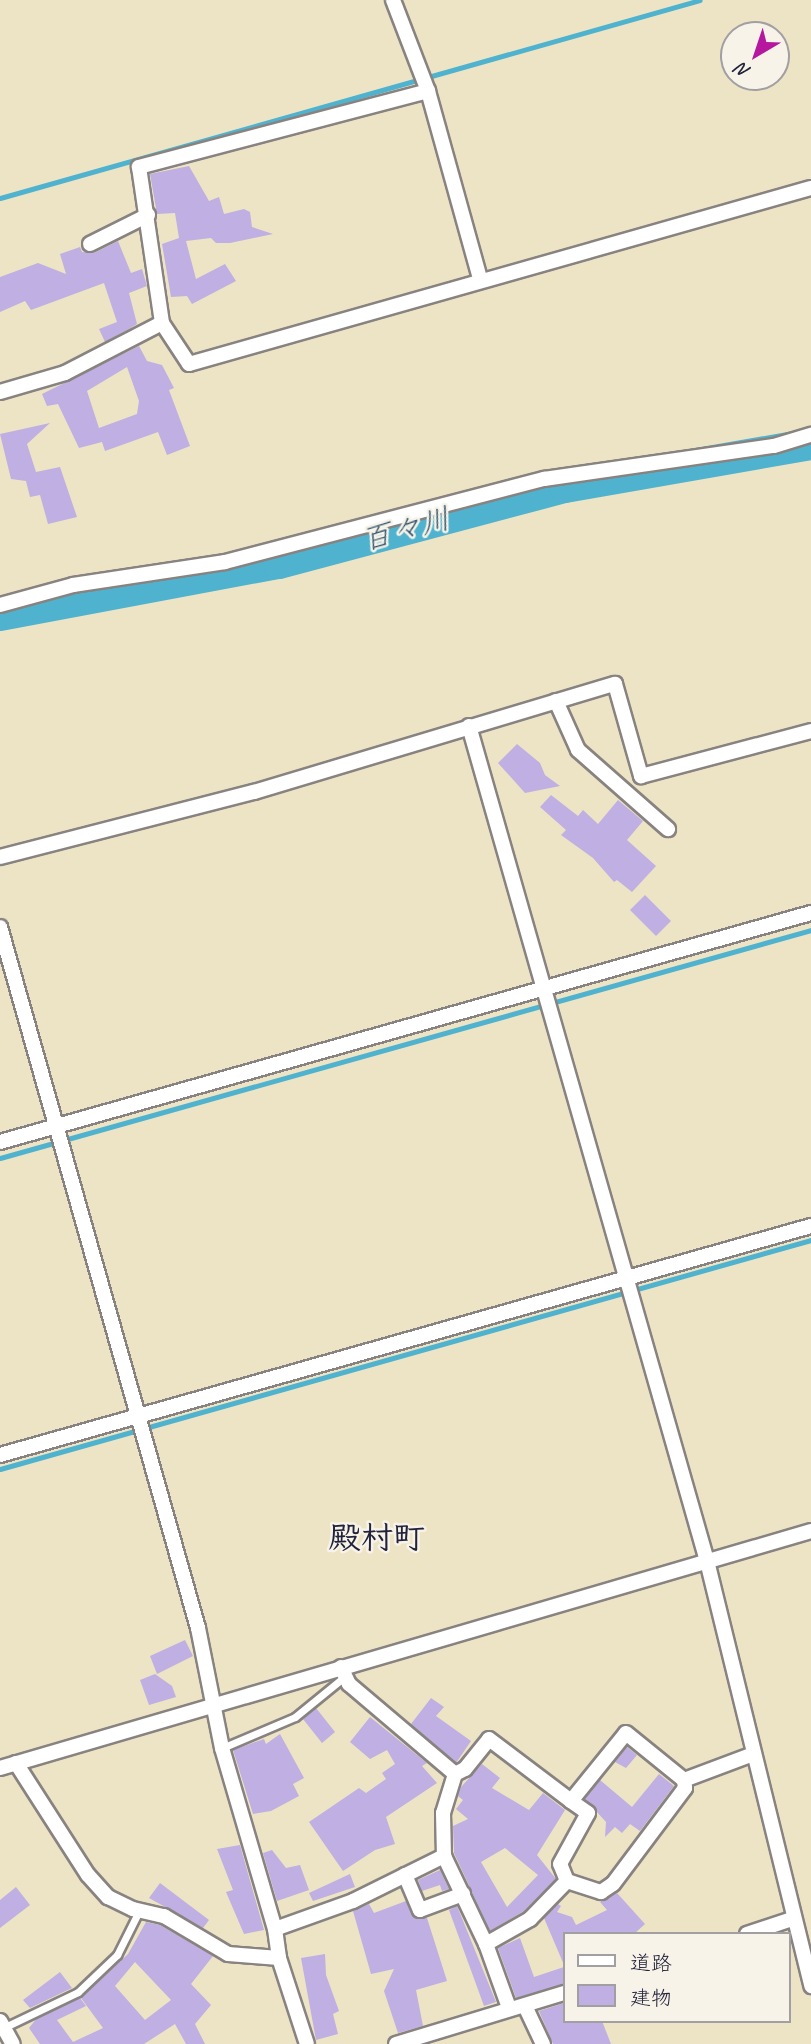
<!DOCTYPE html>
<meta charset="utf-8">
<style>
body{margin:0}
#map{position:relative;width:811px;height:2044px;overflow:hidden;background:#ede4c5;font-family:Caveat,"Klee One",sans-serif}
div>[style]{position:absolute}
.stream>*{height:5px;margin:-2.5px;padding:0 2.5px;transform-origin:2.5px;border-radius:2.5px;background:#4fb2ce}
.river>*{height:32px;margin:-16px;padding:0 16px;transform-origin:16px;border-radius:16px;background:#4fb2ce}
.building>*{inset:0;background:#bfafe2}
.roads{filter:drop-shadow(2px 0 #888380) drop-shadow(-2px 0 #888380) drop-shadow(0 2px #888380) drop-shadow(0 -2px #888380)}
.lane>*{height:7px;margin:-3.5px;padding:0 3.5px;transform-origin:3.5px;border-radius:3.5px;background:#fff}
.street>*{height:14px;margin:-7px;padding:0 7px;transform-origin:7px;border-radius:7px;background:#fff}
span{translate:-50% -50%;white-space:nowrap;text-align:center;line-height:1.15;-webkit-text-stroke:5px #f7f3e8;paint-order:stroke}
.water-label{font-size:30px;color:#32546e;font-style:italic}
.quarter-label{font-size:32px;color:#22223b;font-weight:700}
.legend{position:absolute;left:563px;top:1932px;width:228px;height:91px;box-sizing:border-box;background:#f7f3e8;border:2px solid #a29fa3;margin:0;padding:9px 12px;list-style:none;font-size:21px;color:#22223b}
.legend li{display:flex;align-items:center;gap:14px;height:35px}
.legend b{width:35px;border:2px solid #a29fa3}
.north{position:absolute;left:720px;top:21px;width:70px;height:70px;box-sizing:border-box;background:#f7f3e8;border:2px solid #a29fa3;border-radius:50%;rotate:219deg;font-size:19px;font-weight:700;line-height:28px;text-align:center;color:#22223b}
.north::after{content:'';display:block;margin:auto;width:24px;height:32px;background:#b5179e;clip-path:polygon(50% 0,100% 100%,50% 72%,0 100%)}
</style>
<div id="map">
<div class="stream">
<i style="left:0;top:198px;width:727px;rotate:-15.79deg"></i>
<i style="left:0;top:1158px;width:842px;rotate:-15.7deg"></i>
<i style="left:0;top:1469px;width:843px;rotate:-15.77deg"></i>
</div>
<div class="river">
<i style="left:0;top:615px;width:284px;rotate:-10.6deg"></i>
<i style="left:279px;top:563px;width:296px;rotate:-14.9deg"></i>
<i style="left:565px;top:487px;width:250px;rotate:-9.9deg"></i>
</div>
<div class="building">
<i style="clip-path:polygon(189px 166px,209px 201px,219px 197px,224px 214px,244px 209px,250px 212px,252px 227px,273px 234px,230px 243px,216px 243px,211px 238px,186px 241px,196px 279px,225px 264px,236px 281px,192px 304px,187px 296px,171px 297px,162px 244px,179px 238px,175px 213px,157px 214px,150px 174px)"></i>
<i style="clip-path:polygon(118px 241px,131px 273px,142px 269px,147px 286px,129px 293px,137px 324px,129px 329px,105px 342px,99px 329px,117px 322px,104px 283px,31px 310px,25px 301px,0 312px,0 277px,38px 263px,66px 274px,60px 254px,80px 247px,82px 252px,94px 253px)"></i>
<i style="clip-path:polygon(evenodd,139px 346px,147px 361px,162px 365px,174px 388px,169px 390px,190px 446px,167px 455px,158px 432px,105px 451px,102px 442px,79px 448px,58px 404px,47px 406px,42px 394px,139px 346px,127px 367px,139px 401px,137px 414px,99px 428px,87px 391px,127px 367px)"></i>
<i style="clip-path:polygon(50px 423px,27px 444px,36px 472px,60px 467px,77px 517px,48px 524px,40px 495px,30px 497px,26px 481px,11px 479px,0 434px)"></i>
<i style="clip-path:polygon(517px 744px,540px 763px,545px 775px,560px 786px,525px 793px,498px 763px)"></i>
<i style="clip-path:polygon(551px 795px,578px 816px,583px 810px,598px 824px,618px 800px,643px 821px,627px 840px,656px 866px,632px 892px,617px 880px,614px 882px,593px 858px,561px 835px,566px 830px,540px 807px)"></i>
<i style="clip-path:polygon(645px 895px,671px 921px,656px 936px,630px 910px)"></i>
<i style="clip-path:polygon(185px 1640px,193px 1656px,157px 1674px,150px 1656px)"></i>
<i style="clip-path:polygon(155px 1674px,172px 1686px,176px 1697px,149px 1705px,140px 1680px)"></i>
<i style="clip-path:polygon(431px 1698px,444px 1707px,436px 1716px,471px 1741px,456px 1763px,411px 1724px)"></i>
<i style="clip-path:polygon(316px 1708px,335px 1732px,322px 1743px,303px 1719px)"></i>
<i style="clip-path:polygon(370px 1717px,427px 1763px,422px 1766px,437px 1783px,386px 1817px,395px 1844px,375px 1850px,343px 1871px,309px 1822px,359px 1788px,366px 1793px,386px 1779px,382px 1773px,395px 1764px,387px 1750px,370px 1759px,350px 1742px)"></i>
<i style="clip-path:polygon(280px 1734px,304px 1778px,293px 1784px,299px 1796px,271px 1811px,253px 1814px,233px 1750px,264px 1739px,266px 1744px)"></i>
<i style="clip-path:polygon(627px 1747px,637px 1755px,626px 1768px,615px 1762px)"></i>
<i style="clip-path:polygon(evenodd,482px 1764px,500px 1778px,492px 1788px,529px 1810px,543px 1793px,565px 1810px,537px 1855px,556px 1879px,524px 1911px,490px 1931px,454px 1853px,453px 1826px,468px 1819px,456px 1809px,463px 1800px,458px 1796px,461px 1787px,482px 1764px,505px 1848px,538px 1875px,507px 1907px,481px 1862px,505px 1848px)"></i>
<i style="clip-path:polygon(659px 1774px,674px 1786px,640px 1831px,630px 1824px,622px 1833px,615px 1827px,605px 1837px,606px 1822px,585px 1799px,600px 1780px,632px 1807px)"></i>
<i style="clip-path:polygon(240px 1845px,264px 1930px,244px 1934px,226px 1892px,233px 1890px,217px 1849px)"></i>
<i style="clip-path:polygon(272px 1850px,286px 1868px,300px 1865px,309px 1890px,277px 1901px,263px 1853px)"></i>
<i style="clip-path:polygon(440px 1870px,449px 1889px,442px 1891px,440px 1885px,422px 1891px,418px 1880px)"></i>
<i style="clip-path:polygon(350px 1874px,355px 1887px,313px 1901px,309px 1893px)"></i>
<i style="clip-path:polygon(160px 1883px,209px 1920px,203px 1928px,149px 1898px)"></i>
<i style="clip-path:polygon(16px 1887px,30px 1905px,0 1928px,0 1900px)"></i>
<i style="clip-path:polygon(617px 1893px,645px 1924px,634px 1934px,564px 1934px,564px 1965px,544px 1918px,558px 1904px,561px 1906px,557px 1912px,572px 1917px,576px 1925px,607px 1910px,600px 1902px)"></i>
<i style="clip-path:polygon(406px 1901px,414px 1917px,427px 1918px,447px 1981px,416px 1990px,423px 2026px,398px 2033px,384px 1991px,394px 1969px,371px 1974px,353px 1911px,369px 1904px,374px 1913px)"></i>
<i style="clip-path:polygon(457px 1906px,496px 2002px,484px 2006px,449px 1910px)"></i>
<i style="clip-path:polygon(evenodd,146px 1922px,160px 1925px,213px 1956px,191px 1984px,211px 2005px,195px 2024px,205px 2044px,186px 2044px,175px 2024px,144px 2044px,40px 2044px,29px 2028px,37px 2018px,80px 1998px,86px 2006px,57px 2020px,73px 2042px,103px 2028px,81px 1998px,128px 1954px,146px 1922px,135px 1962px,171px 2000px,145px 2020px,115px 1986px,135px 1962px)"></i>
<i style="clip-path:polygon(520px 1938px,534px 1977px,564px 1967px,564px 1984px,516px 1998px,498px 1948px)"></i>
<i style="clip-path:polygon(325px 1954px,326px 1975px,339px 2011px,333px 2014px,338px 2034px,316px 2040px,301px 1958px)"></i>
<i style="clip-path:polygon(60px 1972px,72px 1988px,30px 2008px,23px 2000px)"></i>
<i style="clip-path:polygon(564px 2003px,564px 2021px,602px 2021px,611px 2044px,553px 2044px,539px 2011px)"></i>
</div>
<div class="roads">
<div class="lane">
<i style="left:222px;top:1748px;width:79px;rotate:-23deg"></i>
<i style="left:295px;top:1717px;width:63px;rotate:-39.2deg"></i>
<i style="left:3px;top:2028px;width:83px;rotate:-25.6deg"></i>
<i style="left:78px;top:1992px;width:54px;rotate:-43.5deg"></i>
<i style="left:117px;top:1955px;width:49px;rotate:-63.4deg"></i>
</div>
<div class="street">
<i style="left:393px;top:0;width:97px;rotate:69deg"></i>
<i style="left:428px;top:91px;width:195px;rotate:74.5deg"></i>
<i style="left:428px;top:91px;width:299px;rotate:165.3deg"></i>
<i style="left:139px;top:167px;width:158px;rotate:81.6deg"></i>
<i style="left:162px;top:323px;width:49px;rotate:56.6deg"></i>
<i style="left:189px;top:364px;width:646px;rotate:-15.8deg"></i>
<i style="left:90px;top:244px;width:65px;rotate:-26.6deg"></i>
<i style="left:0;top:392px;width:68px;rotate:-16.3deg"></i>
<i style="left:65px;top:373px;width:109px;rotate:-27.3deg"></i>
<i style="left:0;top:605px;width:76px;rotate:-15.3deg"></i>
<i style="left:73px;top:585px;width:154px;rotate:-8.6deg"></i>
<i style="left:225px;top:562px;width:330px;rotate:-14.6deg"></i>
<i style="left:544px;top:479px;width:232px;rotate:-8.2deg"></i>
<i style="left:774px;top:446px;width:39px;rotate:-17deg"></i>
<i style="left:556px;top:701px;width:54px;rotate:65.8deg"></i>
<i style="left:578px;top:750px;width:120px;rotate:41.3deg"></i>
<i style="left:469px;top:726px;width:868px;rotate:74.09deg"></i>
<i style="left:707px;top:1561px;width:438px;rotate:76.2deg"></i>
<i style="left:0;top:857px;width:262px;rotate:-14.4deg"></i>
<i style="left:254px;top:792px;width:377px;rotate:-16.7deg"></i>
<i style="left:615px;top:684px;width:96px;rotate:74.2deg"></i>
<i style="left:641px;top:776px;width:176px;rotate:-14.8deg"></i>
<i style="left:0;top:927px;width:728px;rotate:74.23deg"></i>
<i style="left:198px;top:1628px;width:122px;rotate:78.7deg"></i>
<i style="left:222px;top:1748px;width:189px;rotate:73.7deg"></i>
<i style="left:275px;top:1929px;width:29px;rotate:82deg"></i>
<i style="left:279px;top:1958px;width:90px;rotate:72deg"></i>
<i style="left:0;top:1142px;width:843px;rotate:-15.77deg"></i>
<i style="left:0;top:1455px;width:843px;rotate:-15.77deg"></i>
<i style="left:341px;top:1667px;width:19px;rotate:65deg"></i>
<i style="left:349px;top:1684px;width:139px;rotate:40.3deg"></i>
<i style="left:455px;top:1774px;width:41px;rotate:107.1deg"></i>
<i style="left:443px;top:1813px;width:43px;rotate:88.7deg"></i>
<i style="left:444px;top:1856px;width:98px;rotate:64.5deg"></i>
<i style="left:486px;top:1944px;width:68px;rotate:70.2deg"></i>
<i style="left:16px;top:1763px;width:133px;rotate:57.3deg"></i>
<i style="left:88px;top:1875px;width:30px;rotate:48deg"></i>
<i style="left:108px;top:1897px;width:28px;rotate:26deg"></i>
<i style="left:133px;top:1909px;width:32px;rotate:13deg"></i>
<i style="left:164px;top:1916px;width:74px;rotate:30.7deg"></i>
<i style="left:228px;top:1954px;width:51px;rotate:4.5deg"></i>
<i style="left:0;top:1768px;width:845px;rotate:-16.29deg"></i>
<i style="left:455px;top:1774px;width:11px;rotate:-27deg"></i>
<i style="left:465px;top:1769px;width:38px;rotate:-51deg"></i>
<i style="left:489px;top:1739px;width:103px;rotate:37.1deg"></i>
<i style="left:571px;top:1801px;width:87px;rotate:-51deg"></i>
<i style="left:626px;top:1733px;width:75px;rotate:39deg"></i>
<i style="left:684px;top:1780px;width:74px;rotate:-20.6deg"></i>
<i style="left:405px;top:1875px;width:38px;rotate:67deg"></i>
<i style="left:420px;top:1910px;width:46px;rotate:-20.4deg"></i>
<i style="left:567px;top:1881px;width:18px;rotate:-112deg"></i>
<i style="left:560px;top:1864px;width:58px;rotate:-61.2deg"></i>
<i style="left:588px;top:1813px;width:21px;rotate:-145deg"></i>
<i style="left:275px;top:1929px;width:83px;rotate:-19.7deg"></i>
<i style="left:353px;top:1901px;width:102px;rotate:-26.3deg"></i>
<i style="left:747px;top:1934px;width:47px;rotate:-18.4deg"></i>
<i style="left:486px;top:1944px;width:51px;rotate:-29.6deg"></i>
<i style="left:530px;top:1919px;width:53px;rotate:-45.8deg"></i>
<i style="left:567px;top:1881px;width:36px;rotate:18deg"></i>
<i style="left:601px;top:1892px;width:14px;rotate:-34deg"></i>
<i style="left:613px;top:1884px;width:120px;rotate:-53.1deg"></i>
<i style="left:685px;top:1788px;width:8px;rotate:-97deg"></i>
<i style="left:525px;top:2006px;width:42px;rotate:64.7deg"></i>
<i style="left:0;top:2021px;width:26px;rotate:61deg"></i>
<i style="left:396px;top:2044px;width:176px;rotate:-16.9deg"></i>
</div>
</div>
<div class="water-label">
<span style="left:406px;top:529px;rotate:-15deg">百々川</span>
</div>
<div class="quarter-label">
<span style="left:377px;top:1538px">殿村町</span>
</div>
<ul class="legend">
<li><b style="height:9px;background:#fff"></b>道路</li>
<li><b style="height:19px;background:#bfafe2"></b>建物</li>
</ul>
<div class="north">N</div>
</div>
